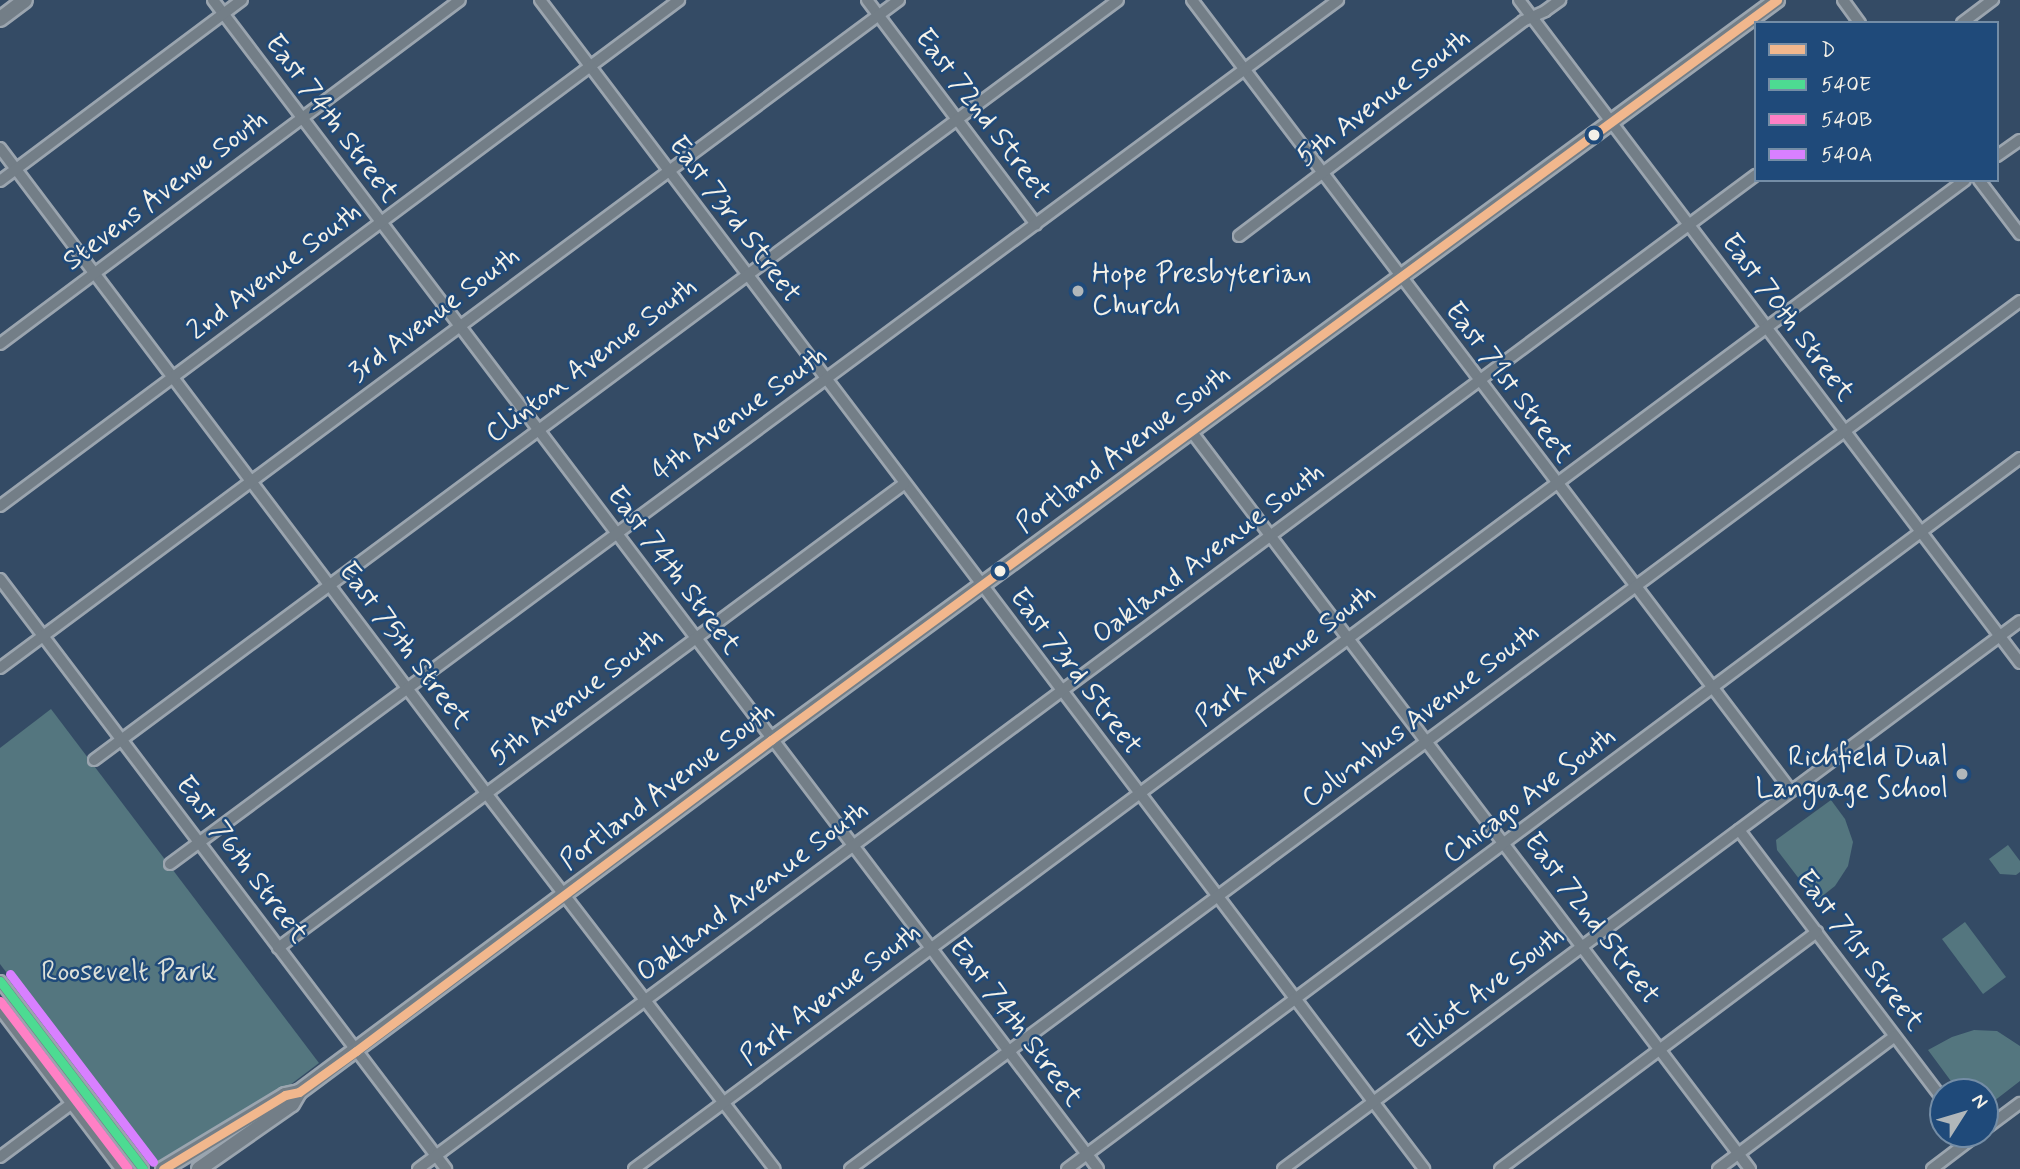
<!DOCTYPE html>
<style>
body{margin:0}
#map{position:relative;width:2020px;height:1169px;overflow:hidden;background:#344b65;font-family:Mynerve,sans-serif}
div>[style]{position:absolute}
.green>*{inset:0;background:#54767f}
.roads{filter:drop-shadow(2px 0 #9ba5af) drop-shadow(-2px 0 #9ba5af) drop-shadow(0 2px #9ba5af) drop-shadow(0 -2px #9ba5af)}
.minor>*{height:10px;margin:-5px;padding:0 5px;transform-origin:5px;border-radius:5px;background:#737e87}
.major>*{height:14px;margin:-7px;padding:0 7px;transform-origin:7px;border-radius:7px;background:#737e87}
.bus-1>*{height:9px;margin:-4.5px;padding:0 4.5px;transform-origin:4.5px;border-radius:4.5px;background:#f1b78d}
.bus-2>*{height:9px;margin:-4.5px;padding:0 4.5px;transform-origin:4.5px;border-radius:4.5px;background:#4ddb92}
.bus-3>*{height:9px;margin:-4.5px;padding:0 4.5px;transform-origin:4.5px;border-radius:4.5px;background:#ff80c5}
.bus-4>*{height:9px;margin:-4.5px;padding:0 4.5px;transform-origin:4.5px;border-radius:4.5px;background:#d880ff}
.dots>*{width:19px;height:19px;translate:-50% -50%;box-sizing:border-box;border:4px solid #1f4a7a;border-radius:50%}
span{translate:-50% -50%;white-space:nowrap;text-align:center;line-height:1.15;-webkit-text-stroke:5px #1f4a7a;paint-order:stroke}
.street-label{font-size:28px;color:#f4f1e8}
.poi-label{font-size:28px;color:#f4f1e8}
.left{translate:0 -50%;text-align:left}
.right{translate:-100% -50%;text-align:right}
.park-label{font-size:28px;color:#dde0d9}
.legend{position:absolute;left:1754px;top:21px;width:245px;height:161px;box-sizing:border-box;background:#1f4a7a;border:2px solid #748da6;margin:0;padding:9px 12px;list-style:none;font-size:21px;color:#f4f1e8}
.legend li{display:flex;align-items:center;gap:14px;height:35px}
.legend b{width:35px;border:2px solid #748da6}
.north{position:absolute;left:1929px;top:1078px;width:70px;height:70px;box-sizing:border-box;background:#1f4a7a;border:2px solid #748da6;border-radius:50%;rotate:53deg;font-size:19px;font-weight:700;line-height:28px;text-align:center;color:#f4f1e8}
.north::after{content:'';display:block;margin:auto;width:24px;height:32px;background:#b1b7ba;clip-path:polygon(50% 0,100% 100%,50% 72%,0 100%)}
</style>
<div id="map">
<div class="green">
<i style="clip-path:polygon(51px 709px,319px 1063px,179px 1169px,155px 1169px,0 964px,0 748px)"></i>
<i style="clip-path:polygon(1831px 800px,1845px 819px,1853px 842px,1848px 866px,1835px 886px,1816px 901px,1777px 850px,1776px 840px)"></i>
<i style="clip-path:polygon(2008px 845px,2020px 861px,2020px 872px,2016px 875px,2000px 874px,1989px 859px)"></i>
<i style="clip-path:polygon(1965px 922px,2006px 977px,1983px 994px,1942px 939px)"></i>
<i style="clip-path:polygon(1974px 1030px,1997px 1031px,2020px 1046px,2020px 1081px,1985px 1108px,1985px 1092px,1959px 1092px,1928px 1050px,1952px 1037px)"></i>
</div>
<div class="roads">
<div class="minor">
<i style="left:213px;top:0;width:1466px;rotate:52.87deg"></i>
<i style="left:540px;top:0;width:1466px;rotate:52.9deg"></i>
<i style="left:867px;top:0;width:281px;rotate:53deg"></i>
<i style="left:1192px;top:0;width:992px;rotate:52.86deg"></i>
<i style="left:1519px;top:0;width:831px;rotate:52.92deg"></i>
<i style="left:1843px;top:0;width:29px;rotate:54deg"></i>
<i style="left:1962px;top:23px;width:39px;rotate:-37deg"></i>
<i style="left:0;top:148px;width:808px;rotate:53deg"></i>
<i style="left:486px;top:793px;width:474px;rotate:52.5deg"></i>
<i style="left:1997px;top:156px;width:28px;rotate:-35deg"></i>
<i style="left:1979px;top:180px;width:68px;rotate:52.8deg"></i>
<i style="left:0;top:181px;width:302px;rotate:-36.8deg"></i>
<i style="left:1239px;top:236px;width:356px;rotate:-37.1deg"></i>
<i style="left:1523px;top:21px;width:24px;rotate:-24deg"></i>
<i style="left:1545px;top:11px;width:19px;rotate:-36deg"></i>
<i style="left:0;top:344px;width:574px;rotate:-36.79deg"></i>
<i style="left:1191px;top:431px;width:926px;rotate:52.86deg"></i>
<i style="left:0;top:506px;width:847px;rotate:-36.69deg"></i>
<i style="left:0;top:579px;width:740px;rotate:52.91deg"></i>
<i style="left:0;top:668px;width:1120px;rotate:-36.61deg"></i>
<i style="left:94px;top:760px;width:1275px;rotate:-36.58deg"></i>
<i style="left:1739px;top:830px;width:338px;rotate:52.9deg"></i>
<i style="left:170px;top:864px;width:1453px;rotate:-36.49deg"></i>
<i style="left:278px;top:948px;width:779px;rotate:-36.55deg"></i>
<i style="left:0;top:981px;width:236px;rotate:52.7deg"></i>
<i style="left:0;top:1009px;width:201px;rotate:52.9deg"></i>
<i style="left:1985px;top:1129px;width:44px;rotate:-36.6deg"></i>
<i style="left:0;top:1157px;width:89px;rotate:-36.7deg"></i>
<i style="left:418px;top:1169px;width:1667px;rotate:-36.61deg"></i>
<i style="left:634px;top:1169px;width:1658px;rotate:-36.61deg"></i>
<i style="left:850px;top:1169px;width:1457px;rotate:-36.57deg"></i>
<i style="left:1067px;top:1169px;width:1189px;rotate:-36.73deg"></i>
<i style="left:1283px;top:1169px;width:918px;rotate:-36.63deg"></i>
<i style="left:1500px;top:1169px;width:396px;rotate:-36.8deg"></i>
<i style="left:1718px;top:1169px;width:221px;rotate:-36.9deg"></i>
<i style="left:1932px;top:1169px;width:58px;rotate:-37.3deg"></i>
</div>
<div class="major">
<i style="left:0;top:19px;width:31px;rotate:-37deg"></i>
<i style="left:163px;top:1169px;width:143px;rotate:-31.2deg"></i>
<i style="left:285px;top:1095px;width:14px;rotate:-12deg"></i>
<i style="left:199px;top:1169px;width:113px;rotate:-35deg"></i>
<i style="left:292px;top:1104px;width:14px;rotate:-60deg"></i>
<i style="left:299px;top:1092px;width:589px;rotate:-36.71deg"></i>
<i style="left:771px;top:740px;width:1249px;rotate:-36.34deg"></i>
</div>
</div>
<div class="bus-1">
<i style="left:163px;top:1169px;width:143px;rotate:-31.2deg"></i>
<i style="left:285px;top:1095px;width:14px;rotate:-12deg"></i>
<i style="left:299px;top:1092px;width:70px;rotate:-35.7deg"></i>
<i style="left:356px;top:1051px;width:519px;rotate:-36.85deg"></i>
<i style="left:771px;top:740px;width:1249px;rotate:-36.34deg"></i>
</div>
<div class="bus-2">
<i style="left:0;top:981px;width:236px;rotate:52.7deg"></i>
</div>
<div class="bus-3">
<i style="left:0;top:1001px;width:211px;rotate:52.7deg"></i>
</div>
<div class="bus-4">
<i style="left:10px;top:974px;width:236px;rotate:52.7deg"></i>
</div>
<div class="dots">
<i style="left:1594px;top:135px;background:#f4f1e8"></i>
<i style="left:1078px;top:291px;background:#b1b7ba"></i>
<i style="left:1000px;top:571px;background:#f4f1e8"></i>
<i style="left:1962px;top:774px;background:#b1b7ba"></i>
</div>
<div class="street-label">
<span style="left:1384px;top:98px;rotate:-37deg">5th Avenue South</span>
<span style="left:982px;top:115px;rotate:53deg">East 72nd Street</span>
<span style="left:331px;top:119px;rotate:53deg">East 74th Street</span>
<span style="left:166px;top:191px;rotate:-37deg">Stevens Avenue South</span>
<span style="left:734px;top:220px;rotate:53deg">East 73rd Street</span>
<span style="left:275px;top:272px;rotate:-37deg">2nd Avenue South</span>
<span style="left:435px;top:315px;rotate:-37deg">3rd Avenue South</span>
<span style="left:1787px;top:318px;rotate:53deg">East 70th Street</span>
<span style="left:592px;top:361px;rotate:-37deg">Clinton Avenue South</span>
<span style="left:1508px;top:383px;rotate:53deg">East 71st Street</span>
<span style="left:740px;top:414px;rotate:-36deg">4th Avenue South</span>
<span style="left:1124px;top:450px;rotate:-37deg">Portland Avenue South</span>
<span style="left:1209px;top:554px;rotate:-37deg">Oakland Avenue South</span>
<span style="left:673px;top:571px;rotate:53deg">East 74th Street</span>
<span style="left:404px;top:646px;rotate:53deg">East 75th Street</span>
<span style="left:1286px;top:656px;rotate:-37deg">Park Avenue South</span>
<span style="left:1075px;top:672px;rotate:53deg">East 73rd Street</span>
<span style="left:577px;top:697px;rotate:-37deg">5th Avenue South</span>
<span style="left:1421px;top:716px;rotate:-37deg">Columbus Avenue South</span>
<span style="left:668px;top:787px;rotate:-37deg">Portland Avenue South</span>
<span style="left:1530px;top:796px;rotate:-37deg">Chicago Ave South</span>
<span style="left:241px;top:860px;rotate:53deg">East 76th Street</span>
<span style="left:753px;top:892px;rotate:-37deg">Oakland Avenue South</span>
<span style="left:1591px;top:919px;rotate:53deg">East 72nd Street</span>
<span style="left:1859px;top:951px;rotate:53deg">East 71st Street</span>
<span style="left:1487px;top:989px;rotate:-37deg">Elliot Ave South</span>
<span style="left:831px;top:995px;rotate:-37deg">Park Avenue South</span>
<span style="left:1015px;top:1023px;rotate:53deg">East 74th Street</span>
</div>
<div class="poi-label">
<span class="left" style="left:1092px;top:291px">Hope Presbyterian<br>Church</span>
<span class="right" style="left:1948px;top:774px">Richfield Dual<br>Language School</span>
</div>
<div class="park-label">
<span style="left:129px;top:973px">Roosevelt Park</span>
</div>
<ul class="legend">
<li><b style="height:9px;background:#f1b78d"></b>D</li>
<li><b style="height:9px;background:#4ddb92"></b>540E</li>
<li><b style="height:9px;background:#ff80c5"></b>540B</li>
<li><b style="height:9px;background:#d880ff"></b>540A</li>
</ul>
<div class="north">N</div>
</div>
